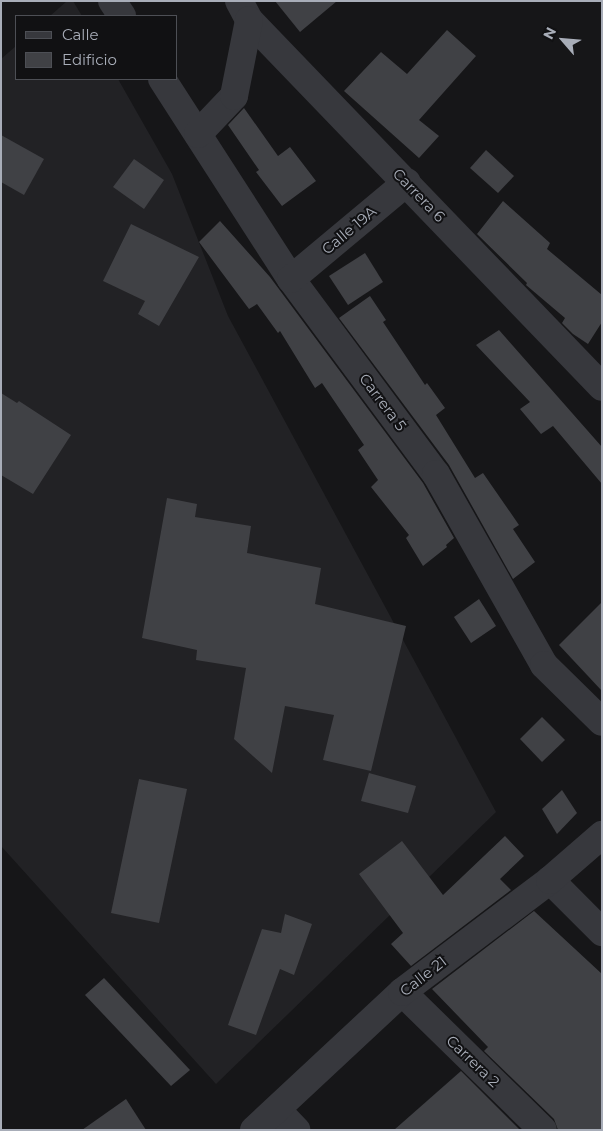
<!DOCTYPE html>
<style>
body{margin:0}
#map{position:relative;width:603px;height:1131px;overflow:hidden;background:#161618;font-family:Montserrat,sans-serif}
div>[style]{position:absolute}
.built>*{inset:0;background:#222225}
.building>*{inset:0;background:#404145}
.minor>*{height:28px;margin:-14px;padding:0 14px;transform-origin:14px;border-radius:14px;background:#37383d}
span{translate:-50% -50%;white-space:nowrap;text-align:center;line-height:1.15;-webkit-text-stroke:4px #111113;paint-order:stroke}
.street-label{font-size:15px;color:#a8adb8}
.frame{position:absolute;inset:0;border:2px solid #a8adb8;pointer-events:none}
.legend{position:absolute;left:15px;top:15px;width:162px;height:65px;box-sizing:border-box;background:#111113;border:1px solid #4d4f55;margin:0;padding:6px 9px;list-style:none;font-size:15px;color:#a8adb8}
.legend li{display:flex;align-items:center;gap:10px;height:25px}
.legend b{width:25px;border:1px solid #4d4f55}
.north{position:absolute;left:538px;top:15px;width:50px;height:50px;-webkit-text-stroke:4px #111113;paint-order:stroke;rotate:297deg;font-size:14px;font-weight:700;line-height:20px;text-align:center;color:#a8adb8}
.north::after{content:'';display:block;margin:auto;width:18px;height:22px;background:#a8adb8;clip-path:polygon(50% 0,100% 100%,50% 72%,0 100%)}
</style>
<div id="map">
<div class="built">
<i style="clip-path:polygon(67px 1px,73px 1px,82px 16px,50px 16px)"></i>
<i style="clip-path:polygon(16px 46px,16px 79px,118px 79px,172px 174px,228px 316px,496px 812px,216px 1084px,1px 846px,1px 59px)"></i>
</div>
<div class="building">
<i style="clip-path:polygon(275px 1px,337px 1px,300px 32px)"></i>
<i style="clip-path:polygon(447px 30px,476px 56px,419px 120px,439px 136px,419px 158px,344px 91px,381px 52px,407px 74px)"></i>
<i style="clip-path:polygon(244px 108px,278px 156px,290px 147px,316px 181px,282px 206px,256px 172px,259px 170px,228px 125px)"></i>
<i style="clip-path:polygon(1px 135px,44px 159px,24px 195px,1px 182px)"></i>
<i style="clip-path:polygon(486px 150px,514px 176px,498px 193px,470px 168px)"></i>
<i style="clip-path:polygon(134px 159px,164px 180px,144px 209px,113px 187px)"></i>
<i style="clip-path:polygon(503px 201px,550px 243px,547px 249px,602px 295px,602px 322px,588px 344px,573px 334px,562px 323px,565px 318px,526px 285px,527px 283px,477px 234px)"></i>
<i style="clip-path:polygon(220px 221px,270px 277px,423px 483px,454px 538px,446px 545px,447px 547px,423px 566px,406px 538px,409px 535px,371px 487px,378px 480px,358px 450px,364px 445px,322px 383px,315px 388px,280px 331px,278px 333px,257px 304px,249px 309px,199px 242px)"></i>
<i style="clip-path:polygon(131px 224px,199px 257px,159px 326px,138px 314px,145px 301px,103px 281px)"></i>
<i style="clip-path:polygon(365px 253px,383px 282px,348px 305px,329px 276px)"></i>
<i style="clip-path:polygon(370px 296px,386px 320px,383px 322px,425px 385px,427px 383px,445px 408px,436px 415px,475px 478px,483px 473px,519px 525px,513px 529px,535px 562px,513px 579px,449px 465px,339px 318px)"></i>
<i style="clip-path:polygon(499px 330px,602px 447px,602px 484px,553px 426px,541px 434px,520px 409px,530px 402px,476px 345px)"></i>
<i style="clip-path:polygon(1px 393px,17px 403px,19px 401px,71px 435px,33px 494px,1px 475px)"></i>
<i style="clip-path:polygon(167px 498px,197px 504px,195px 517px,251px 526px,247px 553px,321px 568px,315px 604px,406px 626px,371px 771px,323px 760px,334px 715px,285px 706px,272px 773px,234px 739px,246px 668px,196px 660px,197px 650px,142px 638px)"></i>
<i style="clip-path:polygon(479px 599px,496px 626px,471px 643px,454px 617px)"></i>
<i style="clip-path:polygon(602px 602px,602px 691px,559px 645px)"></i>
<i style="clip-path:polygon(542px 717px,565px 740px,542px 762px,520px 739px)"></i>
<i style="clip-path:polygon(369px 773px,416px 786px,408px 813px,361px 801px)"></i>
<i style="clip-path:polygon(139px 779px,187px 789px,159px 923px,111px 913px)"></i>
<i style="clip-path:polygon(562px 790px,577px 813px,557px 834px,542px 809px)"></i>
<i style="clip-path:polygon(505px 836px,524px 856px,500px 879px,511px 890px,411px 966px,391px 944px,403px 933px,359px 874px,402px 841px,443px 895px)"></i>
<i style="clip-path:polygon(534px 911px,602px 974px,602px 1130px,558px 1130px,554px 1119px,484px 1051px,488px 1047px,432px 989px)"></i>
<i style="clip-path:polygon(285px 914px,312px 924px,294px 975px,280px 969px,256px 1035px,228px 1025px,262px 929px,281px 933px)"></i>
<i style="clip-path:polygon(104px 978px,190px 1070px,171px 1086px,85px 995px)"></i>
<i style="clip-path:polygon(461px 1071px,520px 1130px,394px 1130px)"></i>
<i style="clip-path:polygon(126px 1099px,146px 1130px,82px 1130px)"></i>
</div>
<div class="minor">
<i style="left:112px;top:1px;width:18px;rotate:56deg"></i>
<i style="left:239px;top:1px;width:21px;rotate:62deg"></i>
<i style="left:249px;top:20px;width:509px;rotate:46.11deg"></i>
<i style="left:162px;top:79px;width:238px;rotate:57.2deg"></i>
<i style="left:291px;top:279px;width:243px;rotate:53.4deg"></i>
<i style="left:436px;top:474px;width:219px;rotate:60.5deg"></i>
<i style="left:544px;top:665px;width:81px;rotate:44.5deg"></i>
<i style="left:198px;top:134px;width:52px;rotate:-46.5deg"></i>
<i style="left:234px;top:96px;width:77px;rotate:-78.8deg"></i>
<i style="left:291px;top:279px;width:151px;rotate:-39.9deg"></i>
<i style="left:550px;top:880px;width:74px;rotate:45deg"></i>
<i style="left:402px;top:992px;width:197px;rotate:44.4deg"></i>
<i style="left:277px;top:1110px;width:28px;rotate:46deg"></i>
<i style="left:254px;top:1130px;width:202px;rotate:-43deg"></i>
<i style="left:402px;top:992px;width:186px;rotate:-37.1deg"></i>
<i style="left:550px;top:880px;width:69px;rotate:-40.9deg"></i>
</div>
<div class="street-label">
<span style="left:419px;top:195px;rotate:46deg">Carrera 6</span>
<span style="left:349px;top:230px;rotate:-40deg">Calle 19A</span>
<span style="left:383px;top:402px;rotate:53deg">Carrera 5</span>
<span style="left:423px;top:976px;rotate:-38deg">Calle 21</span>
<span style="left:473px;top:1061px;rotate:44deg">Carrera 2</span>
</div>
<div class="frame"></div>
<ul class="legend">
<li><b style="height:6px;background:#37383d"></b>Calle</li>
<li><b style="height:14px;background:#404145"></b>Edificio</li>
</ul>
<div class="north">N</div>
</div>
